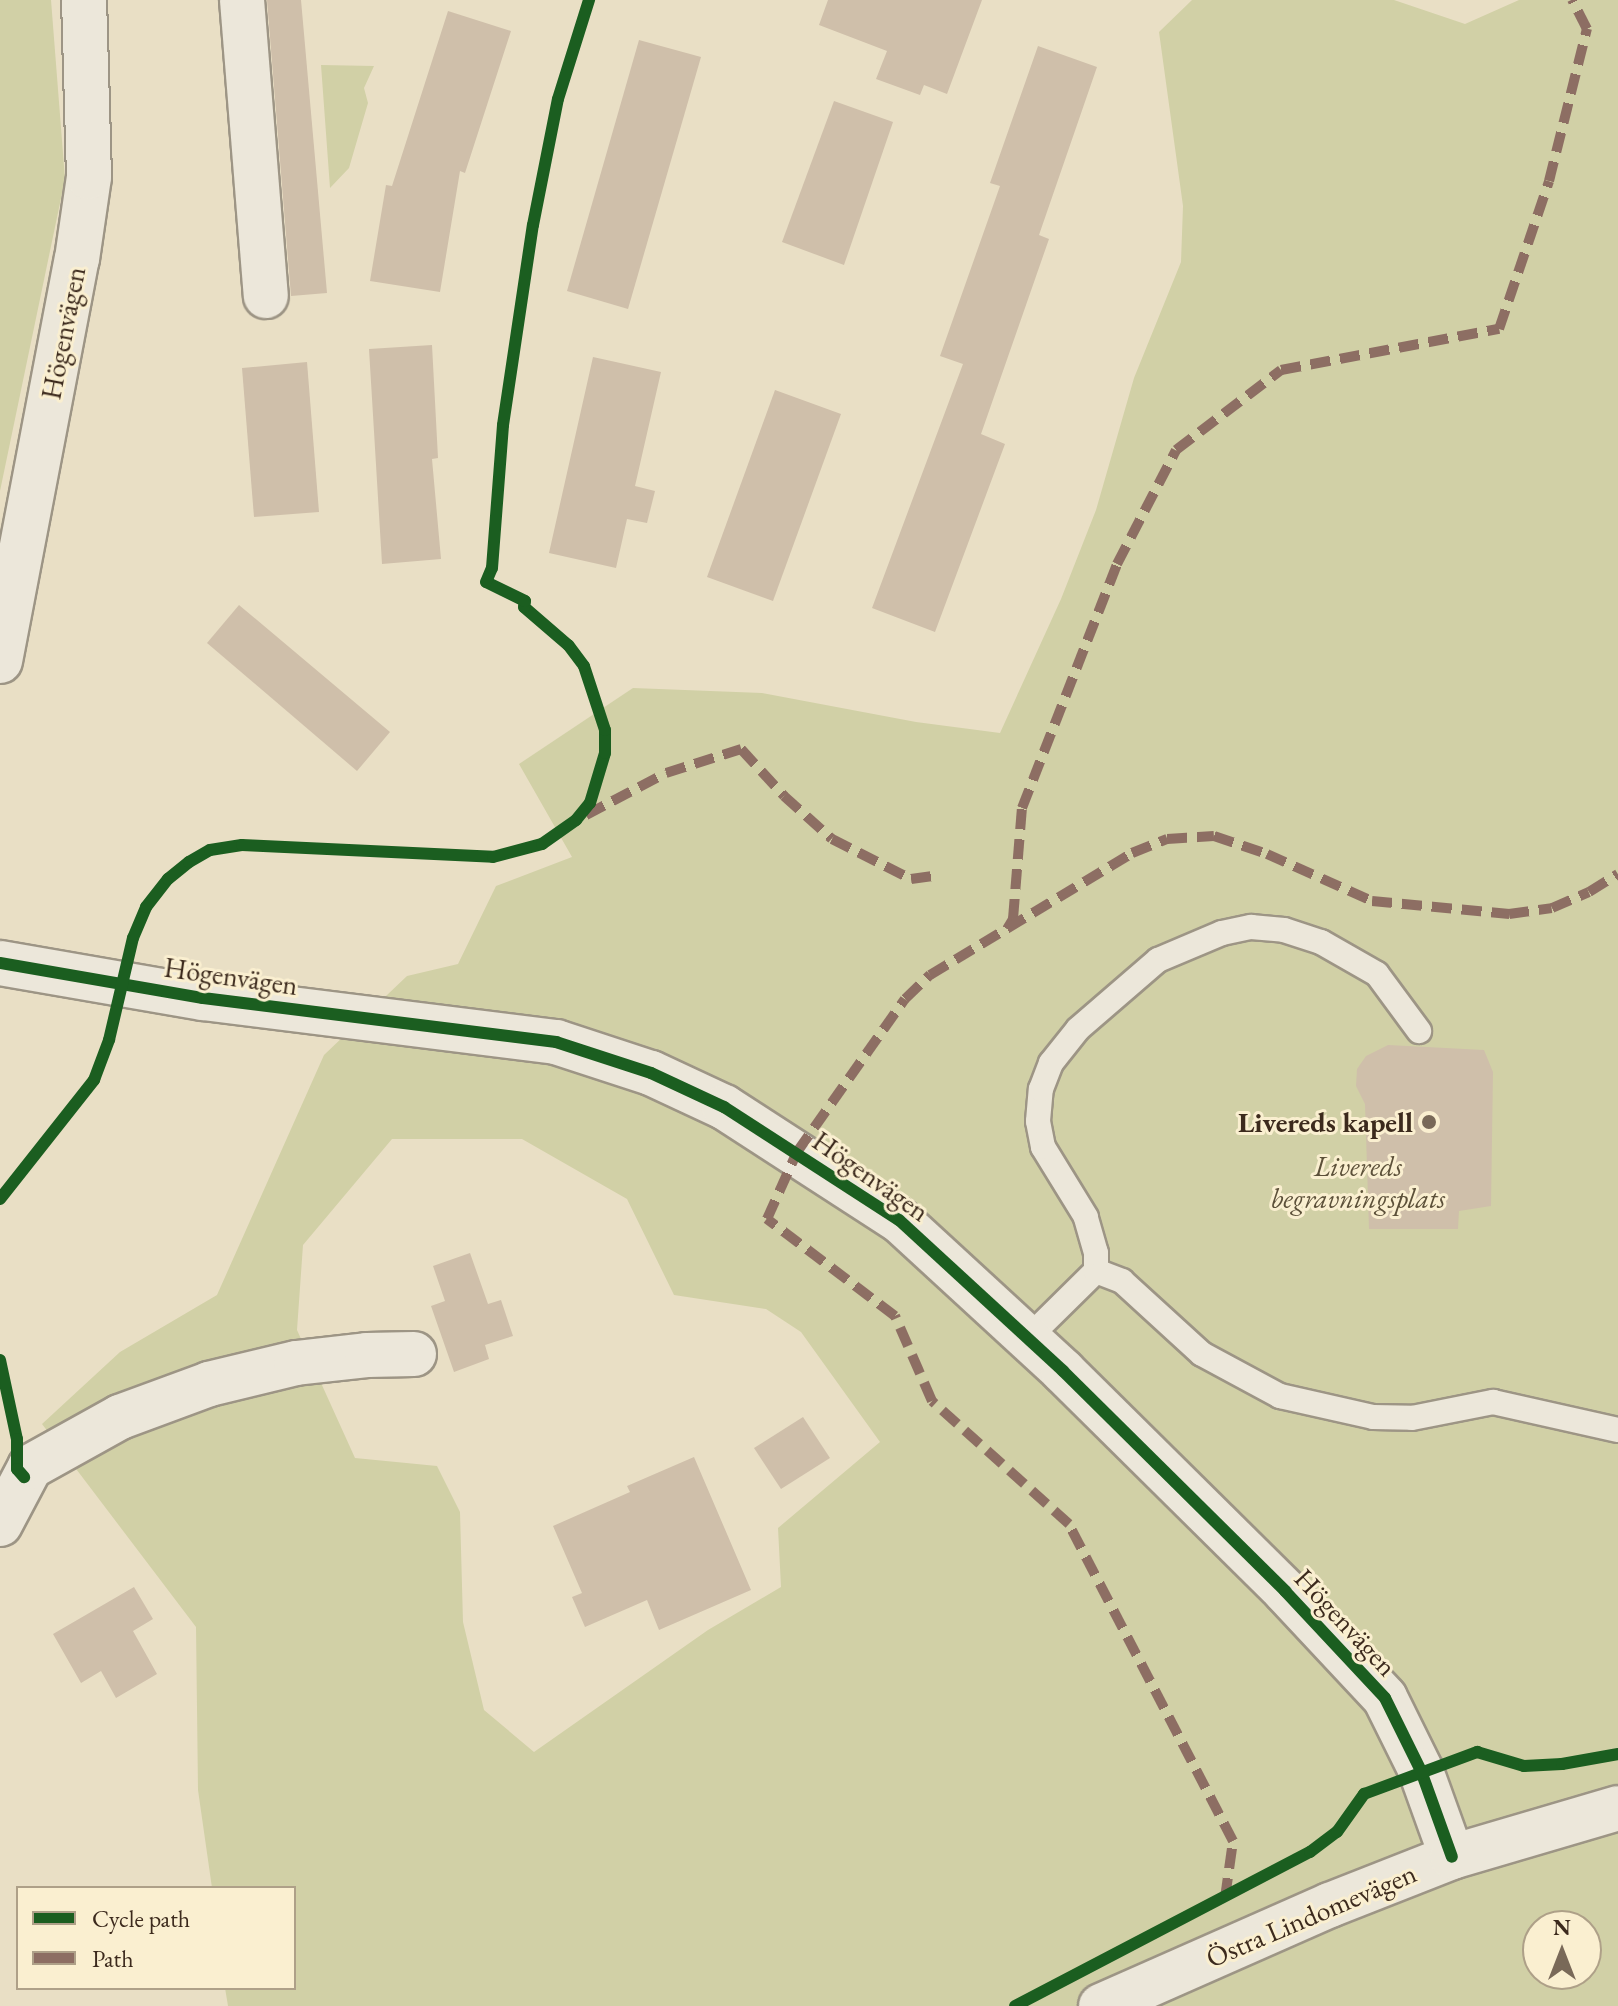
<!DOCTYPE html>
<meta charset="utf-8">
<style>
body{margin:0}
#map{position:relative;width:1618px;height:2006px;overflow:hidden;background:#e9dfc5;font-family:"EB Garamond",serif}
div>[style]{position:absolute}
.green>*{inset:0;background:#d1d0a6}
.building>*{inset:0;background:#cfbfaa}
.roads{filter:drop-shadow(2px 0 #9d9585) drop-shadow(-2px 0 #9d9585) drop-shadow(0 2px #9d9585) drop-shadow(0 -2px #9d9585)}
.lane>*{height:24px;margin:-12px;padding:0 12px;transform-origin:12px;border-radius:12px;background:#ece7da}
.street>*{height:44px;margin:-22px;padding:0 22px;transform-origin:22px;border-radius:22px;background:#ece7da}
.secondary>*{height:44px;margin:-22px;padding:0 22px;transform-origin:22px;border-radius:22px;background:#ece7da}
.quiet>*{height:10px;margin-top:-5px;transform-origin:0;background:repeating-linear-gradient(90deg,#8d6e63 0 20px,transparent 0 30px)}
.cycleway>*{height:12px;margin:-6px;padding:0 6px;transform-origin:6px;border-radius:6px;background:#1b5e20}
.dots>*{width:22px;height:22px;translate:-50% -50%;box-sizing:border-box;border:4px solid #faefd0;border-radius:50%}
span{translate:-50% -50%;white-space:nowrap;text-align:center;line-height:1.15;-webkit-text-stroke:6px #faefd0;paint-order:stroke}
.street-label{font-size:28px;color:#3c2a1d}
.poi-label{font-size:28px;color:#3c2a1d;font-weight:700}
.right{translate:-100% -50%;text-align:right}
.park-label{font-size:28px;color:#5c5039;font-style:italic}
.legend{position:absolute;left:16px;top:1886px;width:280px;height:104px;box-sizing:border-box;background:#faefd0;border:2px solid #aea088;margin:0;padding:10px 14px;list-style:none;font-size:24px;color:#3c2a1d}
.legend li{display:flex;align-items:center;gap:16px;height:40px}
.legend b{width:40px;border:2px solid #aea088}
.north{position:absolute;left:1522px;top:1910px;width:80px;height:80px;box-sizing:border-box;background:#faefd0;border:2px solid #aea088;border-radius:50%;rotate:0deg;font-size:22px;font-weight:700;line-height:32px;text-align:center;color:#3c2a1d}
.north::after{content:'';display:block;margin:auto;width:28px;height:36px;background:#796958;clip-path:polygon(50% 0,100% 100%,50% 72%,0 100%)}
</style>
<div id="map">
<div class="green">
<i style="clip-path:polygon(0 0,51px 0,65px 179px,0 491px)"></i>
<i style="clip-path:polygon(evenodd,1192px 0,1394px 0,1465px 24px,1519px 0,1618px 0,1618px 2006px,228px 2006px,225px 1988px,294px 1988px,294px 1888px,212px 1888px,198px 1790px,196px 1627px,42px 1424px,120px 1352px,217px 1295px,324px 1055px,407px 976px,458px 964px,496px 886px,572px 857px,519px 764px,633px 688px,762px 693px,916px 722px,1000px 733px,1061px 599px,1096px 510px,1134px 378px,1181px 262px,1183px 206px,1159px 32px,1192px 0,392px 1139px,522px 1139px,627px 1199px,674px 1295px,766px 1309px,801px 1332px,880px 1442px,778px 1528px,781px 1587px,708px 1630px,534px 1752px,484px 1710px,463px 1622px,460px 1512px,437px 1466px,355px 1458px,297px 1330px,303px 1245px,392px 1139px,1192px 0,1538px 1926px,1586px 1926px,1586px 1974px,1538px 1974px,1538px 1926px)"></i>
<i style="clip-path:polygon(321px 65px,374px 66px,364px 88px,368px 103px,349px 168px,330px 188px)"></i>
</div>
<div class="building">
<i style="clip-path:polygon(267px 0,301px 0,327px 293px,291px 296px)"></i>
<i style="clip-path:polygon(828px 0,982px 0,947px 94px,924px 85px,920px 95px,876px 79px,887px 51px,819px 25px)"></i>
<i style="clip-path:polygon(448px 11px,511px 31px,465px 173px,460px 171px,440px 292px,370px 281px,386px 185px,392px 186px)"></i>
<i style="clip-path:polygon(639px 40px,701px 57px,628px 309px,567px 291px)"></i>
<i style="clip-path:polygon(1038px 46px,1097px 67px,1039px 235px,1049px 239px,981px 434px,1005px 444px,935px 632px,872px 608px,963px 364px,940px 356px,1000px 186px,990px 183px)"></i>
<i style="clip-path:polygon(834px 101px,893px 122px,844px 265px,782px 242px)"></i>
<i style="clip-path:polygon(432px 345px,438px 458px,432px 459px,441px 559px,382px 564px,369px 349px)"></i>
<i style="clip-path:polygon(593px 357px,661px 372px,635px 486px,655px 491px,647px 523px,627px 519px,616px 568px,549px 553px)"></i>
<i style="clip-path:polygon(307px 362px,319px 512px,254px 517px,242px 368px)"></i>
<i style="clip-path:polygon(775px 390px,841px 414px,773px 601px,707px 577px)"></i>
<i style="clip-path:polygon(239px 605px,390px 732px,357px 771px,207px 643px)"></i>
<i style="clip-path:polygon(1388px 1045px,1484px 1050px,1493px 1072px,1491px 1206px,1459px 1211px,1458px 1229px,1369px 1229px,1365px 1104px,1356px 1086px,1357px 1069px,1366px 1056px)"></i>
<i style="clip-path:polygon(470px 1253px,488px 1304px,501px 1300px,513px 1336px,485px 1345px,489px 1359px,454px 1372px,431px 1306px,445px 1301px,433px 1266px)"></i>
<i style="clip-path:polygon(803px 1417px,830px 1458px,781px 1489px,754px 1448px)"></i>
<i style="clip-path:polygon(694px 1457px,751px 1590px,659px 1630px,647px 1600px,585px 1627px,572px 1597px,582px 1593px,553px 1526px,630px 1492px,627px 1486px)"></i>
<i style="clip-path:polygon(134px 1587px,153px 1619px,133px 1631px,157px 1674px,116px 1698px,101px 1671px,81px 1683px,53px 1634px)"></i>
</div>
<div class="roads">
<div class="lane">
<i style="left:1096px;top:1271px;width:28px;rotate:21deg"></i>
<i style="left:1122px;top:1281px;width:108px;rotate:42.4deg"></i>
<i style="left:1202px;top:1354px;width:89px;rotate:28.3deg"></i>
<i style="left:1280px;top:1396px;width:95px;rotate:12.7deg"></i>
<i style="left:1373px;top:1417px;width:39px;rotate:1deg"></i>
<i style="left:1412px;top:1418px;width:83px;rotate:-11.2deg"></i>
<i style="left:1493px;top:1402px;width:128px;rotate:12.6deg"></i>
<i style="left:1027px;top:1339px;width:97px;rotate:-44.6deg"></i>
<i style="left:1096px;top:1271px;width:18px;rotate:-90deg"></i>
<i style="left:1096px;top:1253px;width:37px;rotate:-106deg"></i>
<i style="left:1086px;top:1217px;width:82px;rotate:-121.6deg"></i>
<i style="left:1043px;top:1147px;width:26px;rotate:-101deg"></i>
<i style="left:1038px;top:1121px;width:32px;rotate:-85deg"></i>
<i style="left:1041px;top:1089px;width:28px;rotate:-69deg"></i>
<i style="left:1051px;top:1063px;width:43px;rotate:-51.5deg"></i>
<i style="left:1078px;top:1029px;width:106px;rotate:-40.8deg"></i>
<i style="left:1158px;top:960px;width:69px;rotate:-22.9deg"></i>
<i style="left:1222px;top:933px;width:30px;rotate:-12deg"></i>
<i style="left:1251px;top:927px;width:33px;rotate:5deg"></i>
<i style="left:1284px;top:930px;width:39px;rotate:18deg"></i>
<i style="left:1321px;top:942px;width:64px;rotate:29.7deg"></i>
<i style="left:1377px;top:974px;width:71px;rotate:53.6deg"></i>
</div>
<div class="street">
<i style="left:242px;top:0;width:297px;rotate:85.4deg"></i>
<i style="left:0;top:661px;width:409px;rotate:-79.2deg"></i>
<i style="left:77px;top:259px;width:83px;rotate:-81.7deg"></i>
<i style="left:89px;top:177px;width:177px;rotate:-91.6deg"></i>
<i style="left:0;top:963px;width:206px;rotate:9.8deg"></i>
<i style="left:203px;top:998px;width:356px;rotate:7.1deg"></i>
<i style="left:556px;top:1042px;width:100px;rotate:18.1deg"></i>
<i style="left:651px;top:1073px;width:81px;rotate:25deg"></i>
<i style="left:724px;top:1107px;width:208px;rotate:32.9deg"></i>
<i style="left:899px;top:1220px;width:223px;rotate:42.6deg"></i>
<i style="left:1063px;top:1371px;width:313px;rotate:44.7deg"></i>
<i style="left:1285px;top:1591px;width:146px;rotate:46.9deg"></i>
<i style="left:1385px;top:1698px;width:81px;rotate:63.7deg"></i>
<i style="left:1421px;top:1771px;width:91px;rotate:70.2deg"></i>
<i style="left:0;top:1524px;width:64px;rotate:-62.2deg"></i>
<i style="left:30px;top:1467px;width:103px;rotate:-29.1deg"></i>
<i style="left:120px;top:1417px;width:95px;rotate:-20.3deg"></i>
<i style="left:209px;top:1384px;width:89px;rotate:-13.6deg"></i>
<i style="left:296px;top:1363px;width:71px;rotate:-6.4deg"></i>
<i style="left:367px;top:1355px;width:47px;rotate:-1.2deg"></i>
</div>
<div class="secondary">
<i style="left:1101px;top:2006px;width:250px;rotate:-23.8deg"></i>
<i style="left:1330px;top:1905px;width:131px;rotate:-21.5deg"></i>
<i style="left:1452px;top:1857px;width:173px;rotate:-16.4deg"></i>
</div>
</div>
<div class="quiet">
<i style="left:586px;top:815px;width:90px;rotate:-27.7deg"></i>
<i style="left:666px;top:773px;width:79px;rotate:-17.7deg"></i>
<i style="left:741px;top:749px;width:64px;rotate:47.5deg"></i>
<i style="left:784px;top:796px;width:64px;rotate:41.9deg"></i>
<i style="left:832px;top:839px;width:89px;rotate:26.9deg"></i>
<i style="left:911px;top:879px;width:22px;rotate:-8deg"></i>
<i style="left:1007px;top:929px;width:12px;rotate:-59deg"></i>
<i style="left:1013px;top:919px;width:111px;rotate:-85.4deg"></i>
<i style="left:1022px;top:808px;width:262px;rotate:-68.7deg"></i>
<i style="left:1117px;top:564px;width:128px;rotate:-62.6deg"></i>
<i style="left:1176px;top:450px;width:132px;rotate:-37.3deg"></i>
<i style="left:1281px;top:370px;width:222px;rotate:-10.7deg"></i>
<i style="left:1499px;top:329px;width:156px;rotate:-71.3deg"></i>
<i style="left:1549px;top:181px;width:157px;rotate:-76deg"></i>
<i style="left:1587px;top:29px;width:33px;rotate:-117deg"></i>
<i style="left:1225px;top:1898px;width:58px;rotate:-82deg"></i>
<i style="left:1233px;top:1841px;width:357px;rotate:-117.4deg"></i>
<i style="left:1069px;top:1524px;width:184px;rotate:-138.1deg"></i>
<i style="left:932px;top:1401px;width:93px;rotate:-113.5deg"></i>
<i style="left:895px;top:1316px;width:161px;rotate:-142.8deg"></i>
<i style="left:767px;top:1219px;width:73px;rotate:-65.9deg"></i>
<i style="left:797px;top:1152px;width:187px;rotate:-54.8deg"></i>
<i style="left:905px;top:999px;width:35px;rotate:-44deg"></i>
<i style="left:930px;top:975px;width:236px;rotate:-31.1deg"></i>
<i style="left:1132px;top:853px;width:38px;rotate:-22deg"></i>
<i style="left:1167px;top:839px;width:47px;rotate:-3.7deg"></i>
<i style="left:1214px;top:836px;width:56px;rotate:18.8deg"></i>
<i style="left:1267px;top:854px;width:115px;rotate:24.1deg"></i>
<i style="left:1372px;top:901px;width:138px;rotate:5.4deg"></i>
<i style="left:1509px;top:914px;width:43px;rotate:-7.9deg"></i>
<i style="left:1552px;top:908px;width:40px;rotate:-23.4deg"></i>
<i style="left:1589px;top:892px;width:34px;rotate:-32deg"></i>
</div>
<div class="cycleway">
<i style="left:0;top:963px;width:206px;rotate:9.8deg"></i>
<i style="left:203px;top:998px;width:356px;rotate:7.1deg"></i>
<i style="left:556px;top:1042px;width:100px;rotate:18.1deg"></i>
<i style="left:651px;top:1073px;width:81px;rotate:25deg"></i>
<i style="left:724px;top:1107px;width:208px;rotate:32.9deg"></i>
<i style="left:899px;top:1220px;width:223px;rotate:42.6deg"></i>
<i style="left:1063px;top:1371px;width:313px;rotate:44.7deg"></i>
<i style="left:1285px;top:1591px;width:146px;rotate:46.9deg"></i>
<i style="left:1385px;top:1698px;width:81px;rotate:63.7deg"></i>
<i style="left:1421px;top:1771px;width:91px;rotate:70.2deg"></i>
<i style="left:0;top:1199px;width:152px;rotate:-51.7deg"></i>
<i style="left:94px;top:1080px;width:43px;rotate:-69.4deg"></i>
<i style="left:109px;top:1040px;width:105px;rotate:-76.8deg"></i>
<i style="left:133px;top:938px;width:34px;rotate:-67deg"></i>
<i style="left:146px;top:907px;width:36px;rotate:-52deg"></i>
<i style="left:168px;top:879px;width:27px;rotate:-39deg"></i>
<i style="left:189px;top:862px;width:24px;rotate:-30deg"></i>
<i style="left:210px;top:850px;width:32px;rotate:-9deg"></i>
<i style="left:242px;top:845px;width:251px;rotate:2.7deg"></i>
<i style="left:493px;top:857px;width:51px;rotate:-14.9deg"></i>
<i style="left:542px;top:844px;width:42px;rotate:-35.2deg"></i>
<i style="left:576px;top:820px;width:22px;rotate:-51deg"></i>
<i style="left:590px;top:803px;width:52px;rotate:-73.3deg"></i>
<i style="left:605px;top:753px;width:23px;rotate:-90deg"></i>
<i style="left:605px;top:730px;width:67px;rotate:-108.2deg"></i>
<i style="left:584px;top:666px;width:26px;rotate:-127deg"></i>
<i style="left:568px;top:645px;width:58px;rotate:-139.2deg"></i>
<i style="left:524px;top:607px;width:6px;rotate:-81deg"></i>
<i style="left:525px;top:601px;width:43px;rotate:-154deg"></i>
<i style="left:486px;top:582px;width:15px;rotate:-67deg"></i>
<i style="left:492px;top:568px;width:143px;rotate:-85.6deg"></i>
<i style="left:503px;top:425px;width:202px;rotate:-81.5deg"></i>
<i style="left:533px;top:225px;width:128px;rotate:-78.8deg"></i>
<i style="left:558px;top:99px;width:104px;rotate:-72.6deg"></i>
<i style="left:0;top:1360px;width:81px;rotate:77.9deg"></i>
<i style="left:17px;top:1439px;width:30px;rotate:90deg"></i>
<i style="left:17px;top:1469px;width:11px;rotate:49deg"></i>
<i style="left:1015px;top:2006px;width:333px;rotate:-27.6deg"></i>
<i style="left:1310px;top:1852px;width:34px;rotate:-37deg"></i>
<i style="left:1337px;top:1832px;width:47px;rotate:-54.6deg"></i>
<i style="left:1364px;top:1794px;width:121px;rotate:-20.4deg"></i>
<i style="left:1477px;top:1752px;width:49px;rotate:16.6deg"></i>
<i style="left:1524px;top:1766px;width:38px;rotate:-3deg"></i>
<i style="left:1562px;top:1764px;width:57px;rotate:-10.1deg"></i>
</div>
<div class="dots">
<i style="left:1429px;top:1122px;background:#796958"></i>
</div>
<div class="street-label">
<span style="left:63px;top:333px;rotate:-79deg">Högenvägen</span>
<span style="left:231px;top:976px;rotate:8deg">Högenvägen</span>
<span style="left:871px;top:1176px;rotate:35deg">Högenvägen</span>
<span style="left:1346px;top:1622px;rotate:47deg">Högenvägen</span>
<span style="left:1311px;top:1915px;rotate:-23deg">Östra Lindomevägen</span>
</div>
<div class="poi-label">
<span class="right" style="left:1413px;top:1122px">Livereds kapell</span>
</div>
<div class="park-label">
<span style="left:1358px;top:1182px">Livereds<br>begravningsplats</span>
</div>
<ul class="legend">
<li><b style="height:10px;background:#1b5e20"></b>Cycle path</li>
<li><b style="height:10px;background:#8d6e63"></b>Path</li>
</ul>
<div class="north">N</div>
</div>
